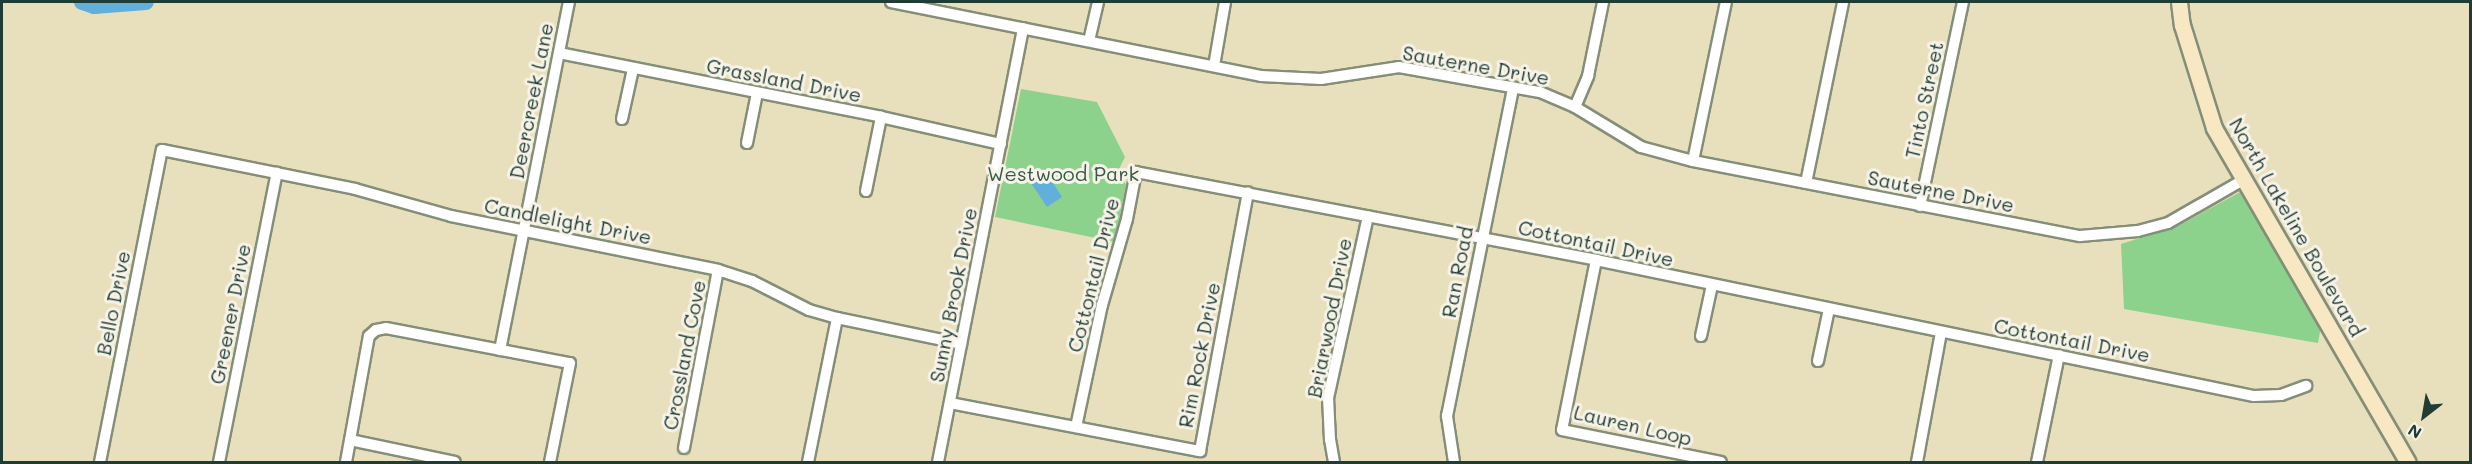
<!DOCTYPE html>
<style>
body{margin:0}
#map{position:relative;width:2472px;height:464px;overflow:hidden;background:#e8e0bc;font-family:Mali,sans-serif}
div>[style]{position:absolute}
.green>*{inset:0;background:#8cd28c}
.water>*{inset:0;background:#61afdb}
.river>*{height:16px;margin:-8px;padding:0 8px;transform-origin:8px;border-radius:8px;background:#61afdb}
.roads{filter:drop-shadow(2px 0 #848e78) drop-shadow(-2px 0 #848e78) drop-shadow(0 2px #848e78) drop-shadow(0 -2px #848e78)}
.street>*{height:10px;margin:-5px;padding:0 5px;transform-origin:5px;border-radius:5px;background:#fff}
.secondary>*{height:15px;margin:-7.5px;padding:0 7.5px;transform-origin:7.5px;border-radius:7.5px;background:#f7e8c3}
span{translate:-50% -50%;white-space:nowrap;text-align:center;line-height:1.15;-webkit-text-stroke:6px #f7f3e8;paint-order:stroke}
.street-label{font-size:20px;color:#1f3d34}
.park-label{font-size:20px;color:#355b46}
.frame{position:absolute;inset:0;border:3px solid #1f3d34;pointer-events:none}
.north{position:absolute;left:2394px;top:386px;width:60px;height:60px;-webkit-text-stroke:4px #f7f3e8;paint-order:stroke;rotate:211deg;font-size:16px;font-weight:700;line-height:24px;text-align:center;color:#1f3d34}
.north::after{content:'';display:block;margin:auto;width:21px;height:27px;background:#1f3d34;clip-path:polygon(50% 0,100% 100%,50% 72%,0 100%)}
</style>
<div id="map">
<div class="green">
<i style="clip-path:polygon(1021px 89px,1097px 102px,1125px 157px,1119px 169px,1126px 185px,1115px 242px,995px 217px)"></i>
<i style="clip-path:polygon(2240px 192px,2244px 195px,2321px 326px,2318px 343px,2124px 309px,2121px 244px,2180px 225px)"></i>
</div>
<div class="water">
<i style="clip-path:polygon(1045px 170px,1062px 197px,1047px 207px,1029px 180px)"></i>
</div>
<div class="river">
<i style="left:82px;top:2px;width:13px;rotate:18deg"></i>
<i style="left:94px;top:6px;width:52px;rotate:-4.4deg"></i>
</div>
<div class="roads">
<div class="street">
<i style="left:891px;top:2px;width:377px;rotate:11.3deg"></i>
<i style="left:1261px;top:76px;width:60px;rotate:2.9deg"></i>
<i style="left:1321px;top:79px;width:79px;rotate:-8.7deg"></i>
<i style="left:1399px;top:67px;width:143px;rotate:10.1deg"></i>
<i style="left:1540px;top:92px;width:38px;rotate:23deg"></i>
<i style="left:1575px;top:107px;width:77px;rotate:31.2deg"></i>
<i style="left:1641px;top:147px;width:54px;rotate:15.1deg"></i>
<i style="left:1693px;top:161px;width:394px;rotate:11deg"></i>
<i style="left:2080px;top:236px;width:58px;rotate:-4.9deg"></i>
<i style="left:2138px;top:231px;width:31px;rotate:-15deg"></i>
<i style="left:2168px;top:223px;width:86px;rotate:-29.8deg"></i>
<i style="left:1089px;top:41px;width:40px;rotate:-77deg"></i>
<i style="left:559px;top:53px;width:328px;rotate:11.2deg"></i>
<i style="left:881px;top:117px;width:123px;rotate:12.7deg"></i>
<i style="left:1214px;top:66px;width:65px;rotate:-80.2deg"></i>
<i style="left:1575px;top:107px;width:34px;rotate:-67deg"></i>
<i style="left:1588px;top:76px;width:76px;rotate:-78.5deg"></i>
<i style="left:622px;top:119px;width:51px;rotate:-77.6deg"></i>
<i style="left:747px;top:143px;width:51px;rotate:-78.7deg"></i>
<i style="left:1693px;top:161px;width:162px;rotate:-78.3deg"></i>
<i style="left:1806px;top:183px;width:185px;rotate:-78.4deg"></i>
<i style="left:866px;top:191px;width:76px;rotate:-78.5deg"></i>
<i style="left:1920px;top:206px;width:208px;rotate:-78.1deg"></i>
<i style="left:1596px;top:260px;width:173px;rotate:101.3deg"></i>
<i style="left:1562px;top:430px;width:162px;rotate:11.4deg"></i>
<i style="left:1701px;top:336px;width:52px;rotate:-77.8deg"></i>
<i style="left:500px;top:350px;width:355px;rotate:-78.8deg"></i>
<i style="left:1818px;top:361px;width:53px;rotate:-78.1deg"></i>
<i style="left:950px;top:403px;width:255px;rotate:10.9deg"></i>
<i style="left:1200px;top:451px;width:263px;rotate:-79.5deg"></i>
<i style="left:1076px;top:427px;width:125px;rotate:-78deg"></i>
<i style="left:1102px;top:305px;width:90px;rotate:-73.8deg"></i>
<i style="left:1127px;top:219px;width:48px;rotate:-79.2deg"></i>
<i style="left:1136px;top:172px;width:468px;rotate:10.8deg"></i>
<i style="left:1596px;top:260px;width:672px;rotate:11.68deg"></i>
<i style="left:2254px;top:396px;width:27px;rotate:-2deg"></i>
<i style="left:2281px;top:395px;width:27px;rotate:-20deg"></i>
<i style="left:350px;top:440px;width:107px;rotate:11.8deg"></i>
<i style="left:684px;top:448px;width:181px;rotate:-79.2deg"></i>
<i style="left:100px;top:462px;width:318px;rotate:-78.8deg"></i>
<i style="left:162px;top:150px;width:197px;rotate:11.4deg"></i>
<i style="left:355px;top:189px;width:100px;rotate:15.7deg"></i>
<i style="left:451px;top:216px;width:272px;rotate:11.4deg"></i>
<i style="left:718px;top:270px;width:36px;rotate:18deg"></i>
<i style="left:752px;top:281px;width:64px;rotate:27deg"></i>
<i style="left:809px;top:310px;width:29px;rotate:16deg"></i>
<i style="left:837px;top:318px;width:127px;rotate:11.8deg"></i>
<i style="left:219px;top:462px;width:295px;rotate:-78.7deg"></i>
<i style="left:346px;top:462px;width:128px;rotate:-79.7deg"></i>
<i style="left:369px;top:336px;width:9px;rotate:-41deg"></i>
<i style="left:376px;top:330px;width:10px;rotate:-11deg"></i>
<i style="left:386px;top:328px;width:187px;rotate:10.8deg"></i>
<i style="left:570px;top:363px;width:101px;rotate:101.4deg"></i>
<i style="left:808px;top:462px;width:147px;rotate:-78.6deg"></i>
<i style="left:938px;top:462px;width:442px;rotate:-78.9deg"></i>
<i style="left:1334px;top:462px;width:22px;rotate:-100deg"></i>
<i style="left:1330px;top:440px;width:42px;rotate:-92.7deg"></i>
<i style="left:1328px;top:398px;width:186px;rotate:-77.6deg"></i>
<i style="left:1454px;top:462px;width:47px;rotate:-98.7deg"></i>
<i style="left:1447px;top:416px;width:335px;rotate:-78.6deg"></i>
<i style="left:1917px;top:462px;width:131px;rotate:-79.5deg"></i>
<i style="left:2037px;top:462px;width:109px;rotate:-78.4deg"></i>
</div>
<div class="secondary">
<i style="left:2179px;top:2px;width:23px;rotate:83deg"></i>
<i style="left:2182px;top:25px;width:108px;rotate:72.7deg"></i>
<i style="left:2214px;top:128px;width:386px;rotate:59.9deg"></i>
</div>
</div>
<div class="street-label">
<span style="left:1476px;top:65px;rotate:10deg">Sauterne Drive</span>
<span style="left:784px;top:80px;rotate:11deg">Grassland Drive</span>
<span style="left:1924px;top:100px;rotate:-78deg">Tinto Street</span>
<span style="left:531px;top:101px;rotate:-79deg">Deercreek Lane</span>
<span style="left:1941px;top:191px;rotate:11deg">Sauterne Drive</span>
<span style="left:568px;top:221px;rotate:11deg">Candlelight Drive</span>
<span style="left:2297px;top:227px;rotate:60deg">North Lakeline Boulevard</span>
<span style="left:1596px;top:243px;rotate:12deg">Cottontail Drive</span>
<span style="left:1457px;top:272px;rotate:-79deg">Ran Road</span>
<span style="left:1093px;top:275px;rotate:-76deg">Cottontail Drive</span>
<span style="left:953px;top:295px;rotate:-79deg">Sunny Brook Drive</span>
<span style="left:113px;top:303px;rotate:-79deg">Bello Drive</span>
<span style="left:230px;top:314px;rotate:-79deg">Greener Drive</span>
<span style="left:1329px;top:318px;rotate:-79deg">Briarwood Drive</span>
<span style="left:2072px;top:340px;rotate:11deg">Cottontail Drive</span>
<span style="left:684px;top:355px;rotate:-79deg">Crossland Cove</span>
<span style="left:1199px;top:355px;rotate:-79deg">Rim Rock Drive</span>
<span style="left:1633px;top:425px;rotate:13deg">Lauren Loop</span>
</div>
<div class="park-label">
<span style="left:1063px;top:173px">Westwood Park</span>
</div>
<div class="frame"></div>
<div class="north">N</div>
</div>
